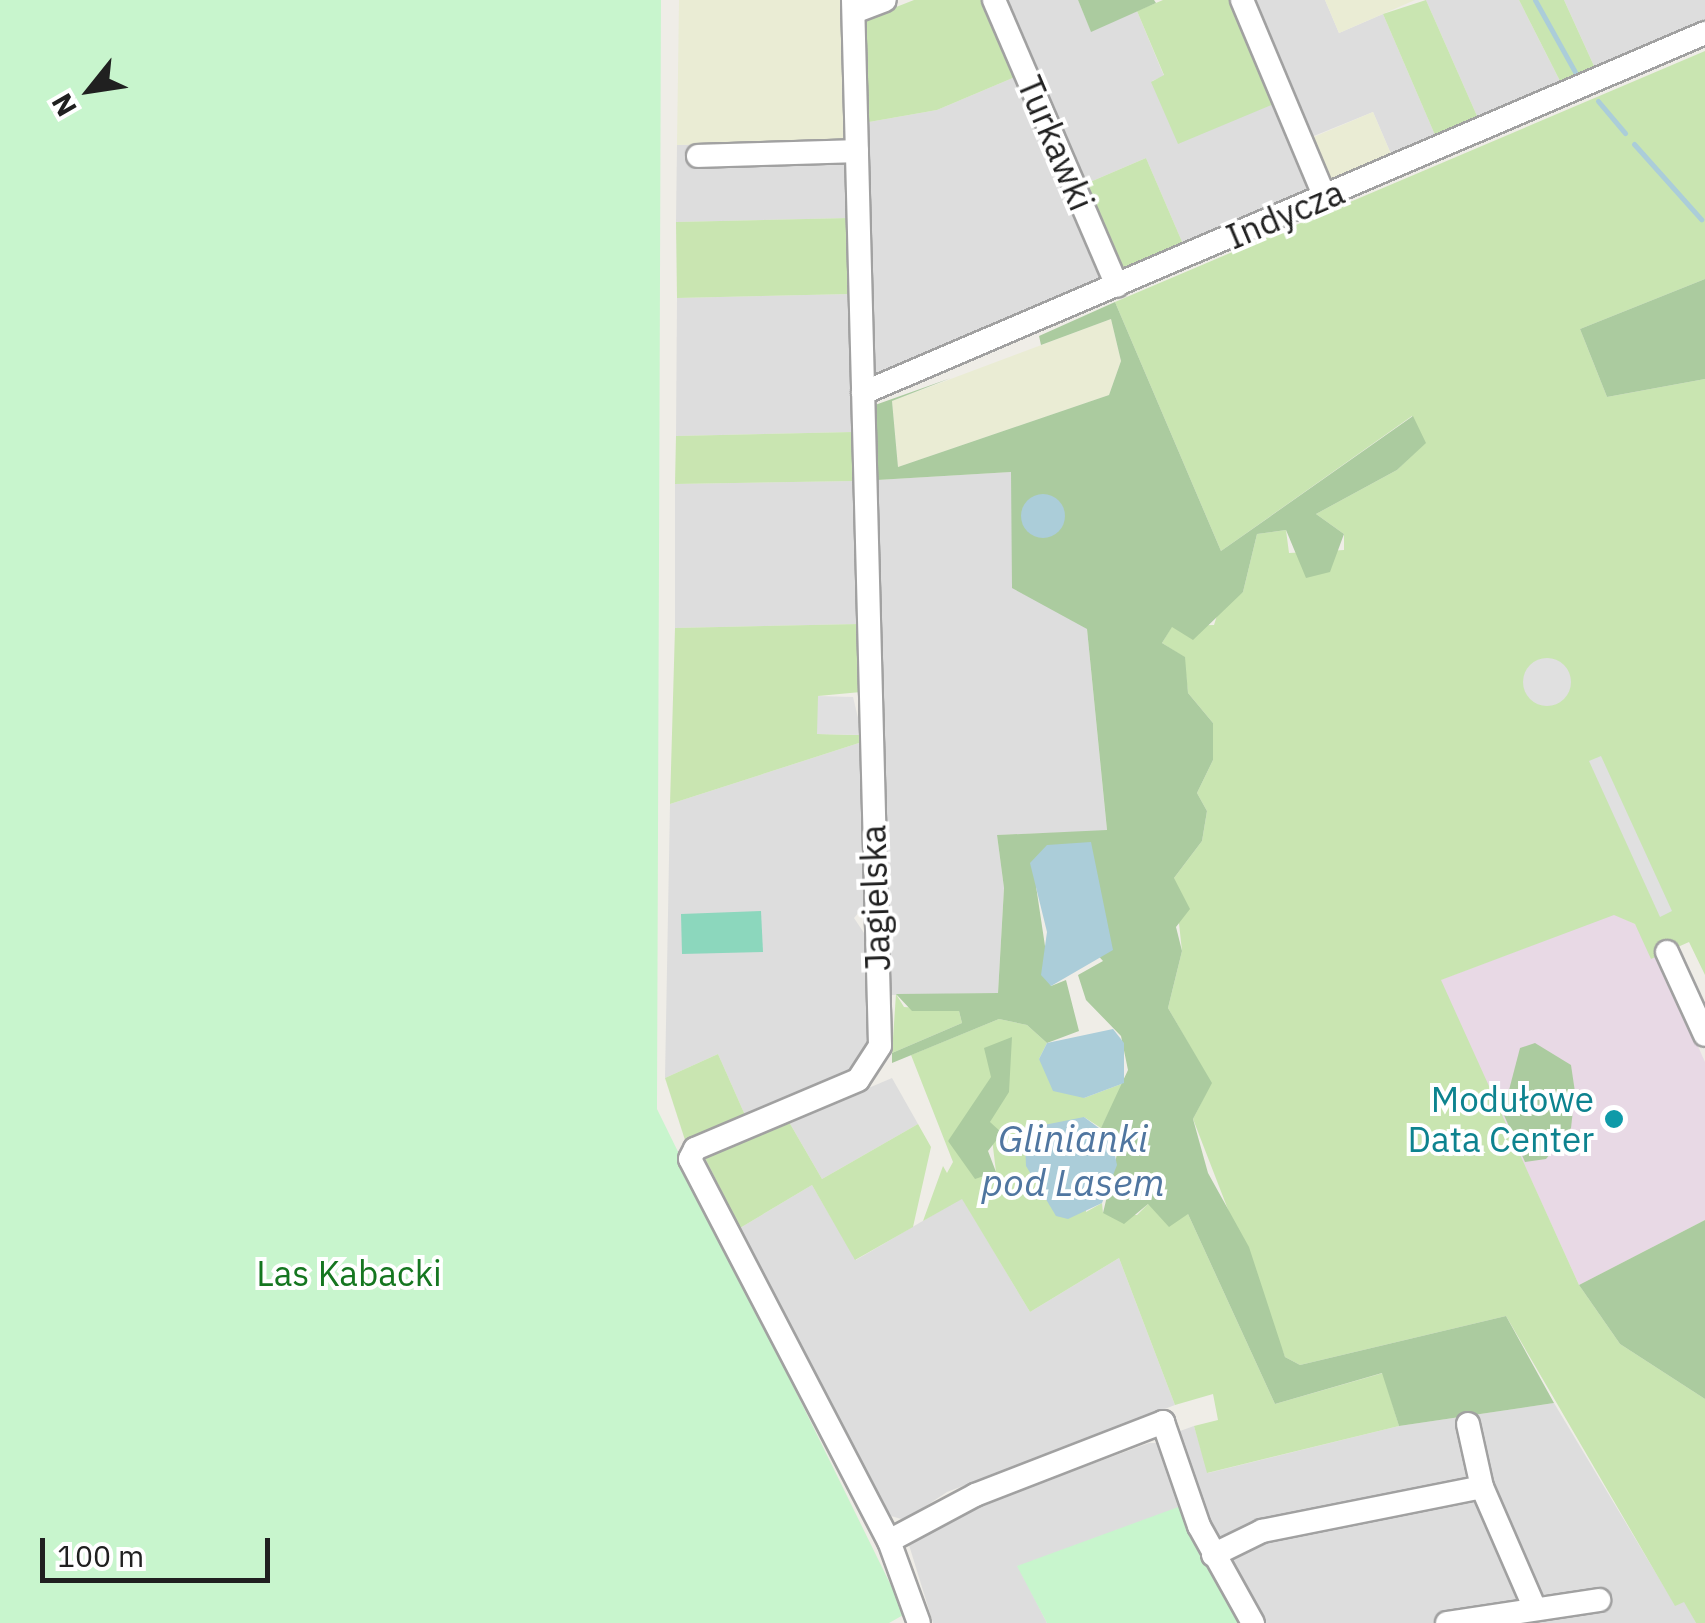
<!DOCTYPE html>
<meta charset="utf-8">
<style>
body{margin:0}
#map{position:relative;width:1705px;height:1623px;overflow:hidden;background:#efede7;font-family:"IBM Plex Sans",sans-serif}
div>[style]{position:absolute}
.residential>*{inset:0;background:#ddd}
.industrial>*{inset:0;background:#e8d9e5}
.farmland>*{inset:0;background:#eaecd4}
.grass>*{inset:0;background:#c9e5b1}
.forest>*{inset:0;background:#abcb9f}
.park>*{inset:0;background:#c8f5cd}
.pitch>*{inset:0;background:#8cd7bd}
.parking>*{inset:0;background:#e0e0e0}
.round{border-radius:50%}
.water>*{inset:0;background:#abcdd9}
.stream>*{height:5px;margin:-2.5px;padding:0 2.5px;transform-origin:2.5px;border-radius:2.5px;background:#abcdd9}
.roads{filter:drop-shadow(2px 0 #a1a1a1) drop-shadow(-2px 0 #a1a1a1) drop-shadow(0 2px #a1a1a1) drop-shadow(0 -2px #a1a1a1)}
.minor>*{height:22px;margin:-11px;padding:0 11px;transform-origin:11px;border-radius:11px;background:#fff}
.dots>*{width:28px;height:28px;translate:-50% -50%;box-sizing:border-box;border:5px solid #fff;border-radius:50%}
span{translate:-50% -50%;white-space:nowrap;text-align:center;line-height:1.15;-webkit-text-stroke:8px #fff;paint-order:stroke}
.street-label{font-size:35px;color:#202020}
.culture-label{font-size:35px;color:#0d838f}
.right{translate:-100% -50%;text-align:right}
.park-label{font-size:35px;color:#157620}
.water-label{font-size:38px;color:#5076a0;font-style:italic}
.north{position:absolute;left:40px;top:40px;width:100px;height:100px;-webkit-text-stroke:8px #fff;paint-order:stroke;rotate:240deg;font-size:28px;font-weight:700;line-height:40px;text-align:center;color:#202020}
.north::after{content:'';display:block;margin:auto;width:35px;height:45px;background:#202020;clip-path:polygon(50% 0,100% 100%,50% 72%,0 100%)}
.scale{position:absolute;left:40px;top:1538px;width:230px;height:45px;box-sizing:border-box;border:5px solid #202020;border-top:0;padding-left:12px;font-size:30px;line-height:35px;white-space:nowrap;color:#202020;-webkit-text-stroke:8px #fff;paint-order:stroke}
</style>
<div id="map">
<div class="residential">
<i style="clip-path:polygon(1004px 0,1078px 0,1091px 31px,1137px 11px,1164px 76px,1152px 81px,1274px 104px,1310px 188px,1183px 244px,1146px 158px,1083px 185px)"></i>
<i style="clip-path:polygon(1251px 0,1325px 0,1339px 33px,1383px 14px,1435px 135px,1391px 154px,1373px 112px,1309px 138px)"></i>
<i style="clip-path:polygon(1426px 0,1519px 0,1560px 81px,1477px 116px)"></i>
<i style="clip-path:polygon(1564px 0,1705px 0,1705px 19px,1594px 66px)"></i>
<i style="clip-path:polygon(1015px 77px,1103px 279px,875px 377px,869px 122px,937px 110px)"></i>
<i style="clip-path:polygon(842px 142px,849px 218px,676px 222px,677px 145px)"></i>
<i style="clip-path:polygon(851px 294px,853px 432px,676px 436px,677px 298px)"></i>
<i style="clip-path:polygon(1011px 472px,1087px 629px,1107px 831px,997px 835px,1004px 888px,998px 993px,891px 995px,877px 480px)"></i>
<i style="clip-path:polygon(854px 481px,859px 624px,675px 628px,675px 484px)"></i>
<i style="clip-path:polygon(862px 742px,864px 906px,854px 918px,864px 933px,868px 1048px,847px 1073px,745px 1115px,718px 1054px,665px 1078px,670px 804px)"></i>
<i style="clip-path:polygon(892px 1078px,918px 1124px,822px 1179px,789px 1122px)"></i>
<i style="clip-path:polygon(812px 1185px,856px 1260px,962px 1198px,1030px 1312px,1119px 1258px,1175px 1405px,947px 1492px,905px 1520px,891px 1516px,740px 1228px)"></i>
<i style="clip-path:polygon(1554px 1403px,1675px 1605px,1684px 1601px,1696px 1623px,1242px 1623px,1022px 1574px,1047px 1623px,933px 1623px,909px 1545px,981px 1505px,1149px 1443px,1183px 1443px,1180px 1431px,1194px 1426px,1208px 1473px,1399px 1426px)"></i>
</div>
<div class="industrial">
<i style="clip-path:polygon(1614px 914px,1635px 924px,1658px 956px,1705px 1062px,1705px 1220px,1579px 1285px,1440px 980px)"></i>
</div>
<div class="farmland">
<i style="clip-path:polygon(679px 0,842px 0,846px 142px,677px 145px)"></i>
<i style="clip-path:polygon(1325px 0,1415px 0,1339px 33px)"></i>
<i style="clip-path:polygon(1373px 112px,1391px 154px,1326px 181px,1309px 139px)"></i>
<i style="clip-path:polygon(1111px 319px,1121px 361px,1109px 395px,898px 467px,892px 401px)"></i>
</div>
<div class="grass">
<i style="clip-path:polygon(914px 0,984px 0,1015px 77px,937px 110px,869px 122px,863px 20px)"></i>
<i style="clip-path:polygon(1163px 0,1232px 0,1274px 104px,1178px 144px,1151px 82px,1164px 75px,1137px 11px)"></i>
<i style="clip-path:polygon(1426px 0,1477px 116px,1435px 135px,1383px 14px)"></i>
<i style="clip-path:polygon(1519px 0,1564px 0,1594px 66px,1560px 81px)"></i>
<i style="clip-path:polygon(1705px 51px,1705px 279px,1580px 329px,1607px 397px,1705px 379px,1705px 975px,1689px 942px,1651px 959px,1635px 924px,1614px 915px,1441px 980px,1579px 1285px,1620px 1344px,1705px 1399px,1705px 1623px,1696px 1623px,1684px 1602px,1675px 1606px,1506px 1316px,1300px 1365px,1285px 1357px,1193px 1119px,1211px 1083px,1168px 1008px,1182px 951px,1174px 878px,1202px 841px,1207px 811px,1197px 793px,1213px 760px,1213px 723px,1188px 693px,1184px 657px,1162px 643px,1172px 626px,1214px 625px,1220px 606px,1243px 592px,1257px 534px,1286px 530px,1289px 553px,1344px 550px,1344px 534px,1316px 514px,1397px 470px,1425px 443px,1412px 416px,1221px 551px,1115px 302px)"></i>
<i style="clip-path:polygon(1146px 158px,1183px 244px,1119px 270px,1083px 185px)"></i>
<i style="clip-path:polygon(849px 218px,851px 294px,677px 298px,676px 222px)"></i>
<i style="clip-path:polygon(853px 432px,854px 481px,675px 484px,676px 436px)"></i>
<i style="clip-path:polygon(859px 624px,861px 692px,818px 696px,818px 734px,862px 735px,862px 742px,670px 804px,675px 628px)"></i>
<i style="clip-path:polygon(896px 994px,904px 1007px,959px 1011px,962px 1023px,892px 1053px)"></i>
<i style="clip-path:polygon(evenodd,999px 1019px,1027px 1025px,1047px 1043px,1039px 1059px,1084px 1098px,1124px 1083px,1101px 1128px,1084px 1117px,1086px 1212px,1102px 1203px,1103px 1213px,1137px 1215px,1148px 1204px,1188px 1214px,1275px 1404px,1383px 1373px,1399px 1426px,1207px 1473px,1194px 1426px,1218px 1420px,1213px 1394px,1175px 1405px,1119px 1258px,1030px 1312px,962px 1199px,923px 1221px,943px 1166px,947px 1173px,953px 1162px,911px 1055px,999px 1019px,1011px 1038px,990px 1122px,996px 1172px,948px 1141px,970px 1120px,1011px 1038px)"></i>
<i style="clip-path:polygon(718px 1054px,745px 1115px,685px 1140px,665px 1078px)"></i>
<i style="clip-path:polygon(789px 1122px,822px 1179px,918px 1124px,931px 1147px,913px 1227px,855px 1260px,812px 1185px,740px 1228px,705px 1158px)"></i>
</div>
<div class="forest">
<i style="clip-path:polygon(1078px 0,1154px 0,1156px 3px,1091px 32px)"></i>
<i style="clip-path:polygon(1705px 279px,1705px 379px,1607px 397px,1580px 329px)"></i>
<i style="clip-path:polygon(1115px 302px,1221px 551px,1413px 416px,1426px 443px,1397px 470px,1316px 514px,1344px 534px,1330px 572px,1306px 578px,1286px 530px,1257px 534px,1243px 592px,1193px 640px,1172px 627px,1162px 643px,1185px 657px,1188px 693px,1213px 723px,1213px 760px,1197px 793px,1207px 811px,1202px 841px,1174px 878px,1190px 909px,1176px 927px,1182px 951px,1168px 1008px,1212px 1083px,1193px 1119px,1208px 1173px,1249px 1247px,1285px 1357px,1300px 1365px,1506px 1316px,1554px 1403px,1399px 1426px,1382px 1373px,1275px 1404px,1188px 1214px,1169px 1227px,1148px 1204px,1124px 1224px,1103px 1213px,1118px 1150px,1101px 1128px,1128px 1070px,1121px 1036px,1086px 1000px,1078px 975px,1103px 961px,1036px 886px,1051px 986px,1066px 980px,1079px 1031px,1047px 1043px,1027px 1025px,999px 1019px,892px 1063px,892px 1053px,962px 1023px,959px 1011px,912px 1011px,896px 994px,998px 993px,1004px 888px,997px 835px,1107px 830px,1087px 629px,1012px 588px,1011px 472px,877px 480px,875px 405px,951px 378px,892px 401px,898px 467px,1109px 395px,1121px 361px,1111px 319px,1041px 345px,1039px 336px)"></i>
<i style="clip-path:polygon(1012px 1037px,1009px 1092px,990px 1122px,1002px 1133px,988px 1151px,996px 1172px,975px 1179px,948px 1141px,991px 1077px,984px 1048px)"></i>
<i style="clip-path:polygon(1535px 1043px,1571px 1065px,1575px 1092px,1571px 1128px,1546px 1159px,1525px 1162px,1503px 1113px,1520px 1048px)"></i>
<i style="clip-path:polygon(1705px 1220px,1705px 1399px,1620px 1344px,1579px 1285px)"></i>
</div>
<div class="park">
<i style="clip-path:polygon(0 0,661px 0,657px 1109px,905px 1614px,889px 1623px,0 1623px)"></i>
<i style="clip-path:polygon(1181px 1506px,1242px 1623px,1047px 1623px,1017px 1566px)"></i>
</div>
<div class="pitch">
<i style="clip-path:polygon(761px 911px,763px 952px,682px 954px,681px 914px)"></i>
</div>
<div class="parking">
<i class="round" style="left:1523px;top:658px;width:48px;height:48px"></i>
<i style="clip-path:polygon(818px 696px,853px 697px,862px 735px,817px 734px)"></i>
<i style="clip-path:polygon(1601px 756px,1672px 911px,1660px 917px,1589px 761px)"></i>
</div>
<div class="water">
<i class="round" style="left:1021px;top:494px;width:44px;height:44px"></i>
<i style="clip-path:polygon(1091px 842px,1113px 950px,1051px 986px,1041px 975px,1047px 932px,1030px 863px,1047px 845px)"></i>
<i style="clip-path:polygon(1113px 1029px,1124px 1043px,1124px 1083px,1084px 1098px,1053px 1091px,1039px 1059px,1047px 1043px)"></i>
<i style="clip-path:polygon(1084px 1117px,1111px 1137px,1117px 1165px,1102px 1203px,1068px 1219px,1056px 1216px,1026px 1166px,1025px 1143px,1044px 1125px)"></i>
</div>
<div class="stream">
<i style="left:1535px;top:0;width:82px;rotate:60.9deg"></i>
<i style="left:1598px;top:101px;width:42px;rotate:49.8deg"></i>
<i style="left:1634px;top:144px;width:101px;rotate:48.2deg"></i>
</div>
<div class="roads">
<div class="minor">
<i style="left:853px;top:0;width:1046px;rotate:88.52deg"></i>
<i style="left:880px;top:1046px;width:40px;rotate:122.9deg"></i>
<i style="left:858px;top:1080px;width:177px;rotate:157.1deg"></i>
<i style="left:695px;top:1149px;width:11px;rotate:117deg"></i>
<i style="left:690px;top:1159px;width:431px;rotate:62.5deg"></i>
<i style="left:889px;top:1541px;width:87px;rotate:69.9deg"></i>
<i style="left:994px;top:0;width:311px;rotate:66.7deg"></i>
<i style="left:1242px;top:0;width:214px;rotate:67.2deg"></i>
<i style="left:854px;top:12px;width:33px;rotate:-21deg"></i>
<i style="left:698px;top:156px;width:159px;rotate:-1.8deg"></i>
<i style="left:863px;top:393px;width:916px;rotate:-23.15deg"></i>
<i style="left:1667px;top:952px;width:91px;rotate:65.4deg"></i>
<i style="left:1468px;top:1424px;width:65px;rotate:77.5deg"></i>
<i style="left:1482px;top:1487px;width:133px;rotate:66.5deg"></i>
<i style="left:889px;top:1541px;width:98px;rotate:-28.1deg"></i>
<i style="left:975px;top:1495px;width:202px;rotate:-21.2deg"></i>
<i style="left:1163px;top:1422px;width:110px;rotate:70.9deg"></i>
<i style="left:1199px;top:1526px;width:111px;rotate:60.9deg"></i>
<i style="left:1213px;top:1555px;width:55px;rotate:-26.1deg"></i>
<i style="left:1262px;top:1531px;width:224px;rotate:-11.3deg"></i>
<i style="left:1447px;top:1623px;width:154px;rotate:-8.6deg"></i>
</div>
</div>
<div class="dots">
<i style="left:1614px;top:1119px;background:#0f9aa8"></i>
</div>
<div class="street-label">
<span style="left:1056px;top:143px;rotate:67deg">Turkawki</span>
<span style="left:1285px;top:214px;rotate:-23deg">Indycza</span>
<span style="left:875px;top:898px;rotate:-92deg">Jagielska</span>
</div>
<div class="culture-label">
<span class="right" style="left:1594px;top:1119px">Modułowe<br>Data Center</span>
</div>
<div class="park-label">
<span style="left:349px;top:1273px">Las Kabacki</span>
</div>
<div class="water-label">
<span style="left:1073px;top:1160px">Glinianki<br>pod Lasem</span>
</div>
<div class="north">N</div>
<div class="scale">100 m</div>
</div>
